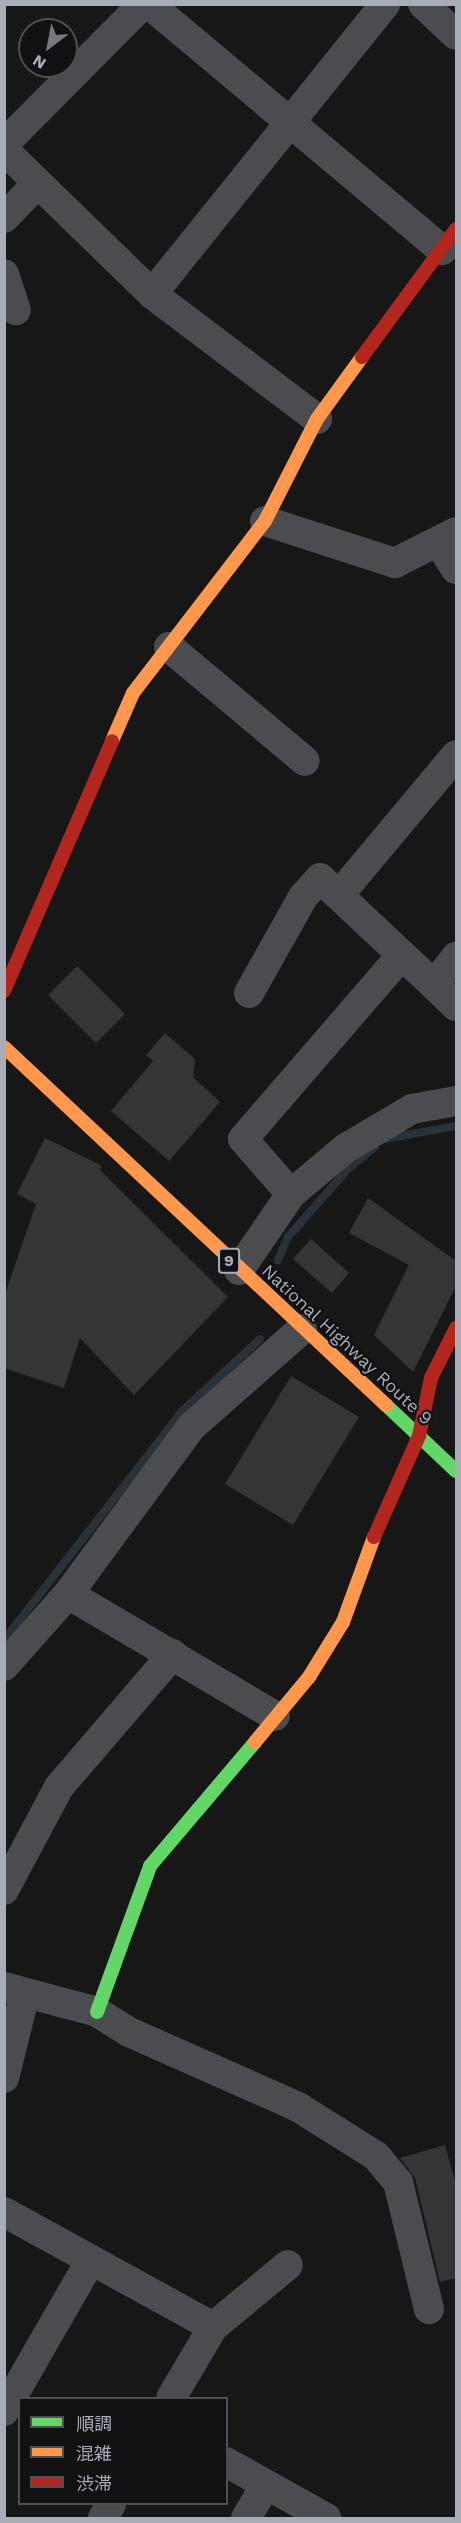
<!DOCTYPE html>
<meta charset="utf-8">
<style>
body{margin:0}
#map{position:relative;width:461px;height:2523px;overflow:hidden;background:#171717;font-family:"Work Sans","Noto Sans JP",sans-serif}
div>[style]{position:absolute}
.stream>*{height:8px;margin:-4px;padding:0 4px;transform-origin:4px;border-radius:4px;background:#2a3239}
.building>*{inset:0;background:#353536}
.street>*{height:30px;margin:-15px;padding:0 15px;transform-origin:15px;border-radius:15px;background:#4b4c50}
.fast>*{height:14px;margin:-7px;padding:0 7px;transform-origin:7px;border-radius:7px;background:#63d668}
.slow>*{height:14px;margin:-7px;padding:0 7px;transform-origin:7px;border-radius:7px;background:#ff974d}
.jam>*{height:14px;margin:-7px;padding:0 7px;transform-origin:7px;border-radius:7px;background:#b3261e}
span{translate:-50% -50%;white-space:nowrap;text-align:center;line-height:1.15;-webkit-text-stroke:4.5px #111113;paint-order:stroke}
.shield-label span{padding:2px 4px;background:#111113;border:2px solid;border-radius:4px;-webkit-text-stroke-width:0}
.shield-label{font-size:16px;color:#a8adb8;font-weight:700}
.street-label{font-size:18px;color:#a8adb8}
.frame{position:absolute;inset:0;border:6px solid #a8adb8;pointer-events:none}
.legend{position:absolute;left:18px;top:2397px;width:210px;height:108px;box-sizing:border-box;background:#111113;border:2px solid #4d4f55;margin:0;padding:8px 10px;list-style:none;font-size:18px;color:#a8adb8}
.legend li{display:flex;align-items:center;gap:12px;height:30px}
.legend b{width:30px;border:2px solid #4d4f55}
.north{position:absolute;left:18px;top:18px;width:60px;height:60px;box-sizing:border-box;background:#111113;border:2px solid #4d4f55;border-radius:50%;rotate:212deg;font-size:16px;font-weight:700;line-height:24px;text-align:center;color:#a8adb8}
.north::after{content:'';display:block;margin:auto;width:21px;height:27px;background:#757880;clip-path:polygon(50% 0,100% 100%,50% 72%,0 100%)}
</style>
<div id="map">
<div class="stream">
<i style="left:384px;top:1139px;width:73px;rotate:-10.2deg"></i>
<i style="left:278px;top:1260px;width:25px;rotate:-67deg"></i>
<i style="left:288px;top:1237px;width:91px;rotate:-48.6deg"></i>
<i style="left:348px;top:1169px;width:35px;rotate:-39deg"></i>
<i style="left:4px;top:1640px;width:290px;rotate:-52.1deg"></i>
<i style="left:182px;top:1411px;width:106px;rotate:-42.7deg"></i>
</div>
<div class="building">
<i style="clip-path:polygon(77px 966px,125px 1014px,96px 1043px,48px 995px)"></i>
<i style="clip-path:polygon(165px 1033px,195px 1059px,193px 1077px,220px 1102px,169px 1161px,111px 1111px,153px 1061px,146px 1055px)"></i>
<i style="clip-path:polygon(45px 1138px,102px 1166px,100px 1170px,228px 1297px,134px 1395px,80px 1338px,64px 1388px,4px 1368px,4px 1297px,36px 1204px,17px 1194px)"></i>
<i style="clip-path:polygon(368px 1198px,456px 1261px,456px 1286px,413px 1372px,374px 1335px,409px 1265px,349px 1233px)"></i>
<i style="clip-path:polygon(311px 1239px,349px 1273px,332px 1293px,293px 1259px)"></i>
<i style="clip-path:polygon(291px 1376px,359px 1417px,293px 1525px,225px 1484px)"></i>
<i style="clip-path:polygon(445px 2145px,456px 2185px,456px 2278px,440px 2282px,415px 2178px,400px 2158px)"></i>
</div>
<div class="street">
<i style="left:149px;top:4px;width:383px;rotate:40deg"></i>
<i style="left:423px;top:4px;width:45px;rotate:43.2deg"></i>
<i style="left:4px;top:144px;width:197px;rotate:-45.2deg"></i>
<i style="left:4px;top:150px;width:206px;rotate:44.2deg"></i>
<i style="left:152px;top:294px;width:207px;rotate:37.1deg"></i>
<i style="left:4px;top:218px;width:47px;rotate:-45.9deg"></i>
<i style="left:4px;top:274px;width:38px;rotate:72deg"></i>
<i style="left:152px;top:294px;width:372px;rotate:-51.2deg"></i>
<i style="left:265px;top:521px;width:137px;rotate:17.9deg"></i>
<i style="left:395px;top:563px;width:68px;rotate:-26.9deg"></i>
<i style="left:439px;top:543px;width:31px;rotate:57deg"></i>
<i style="left:169px;top:647px;width:177px;rotate:40deg"></i>
<i style="left:339px;top:895px;width:182px;rotate:-50.1deg"></i>
<i style="left:434px;top:985px;width:30px;rotate:44deg"></i>
<i style="left:249px;top:993px;width:110px;rotate:-60.6deg"></i>
<i style="left:303px;top:897px;width:25px;rotate:-48deg"></i>
<i style="left:320px;top:878px;width:112px;rotate:43.2deg"></i>
<i style="left:291px;top:1194px;width:72px;rotate:-39.9deg"></i>
<i style="left:346px;top:1148px;width:77px;rotate:-30.6deg"></i>
<i style="left:412px;top:1109px;width:45px;rotate:-10.3deg"></i>
<i style="left:239px;top:1270px;width:92px;rotate:-55.6deg"></i>
<i style="left:291px;top:1194px;width:73px;rotate:-131.1deg"></i>
<i style="left:243px;top:1139px;width:243px;rotate:-49.2deg"></i>
<i style="left:402px;top:955px;width:44px;rotate:43.2deg"></i>
<i style="left:434px;top:985px;width:36px;rotate:-52deg"></i>
<i style="left:68px;top:1594px;width:240px;rotate:30.5deg"></i>
<i style="left:4px;top:1666px;width:96px;rotate:-48.4deg"></i>
<i style="left:68px;top:1594px;width:207px;rotate:-53.6deg"></i>
<i style="left:191px;top:1427px;width:148px;rotate:-41.4deg"></i>
<i style="left:4px;top:1890px;width:117px;rotate:-61.9deg"></i>
<i style="left:59px;top:1787px;width:175px;rotate:-49.4deg"></i>
<i style="left:4px;top:1987px;width:96px;rotate:15deg"></i>
<i style="left:97px;top:2012px;width:38px;rotate:32deg"></i>
<i style="left:129px;top:2032px;width:185px;rotate:23.9deg"></i>
<i style="left:298px;top:2107px;width:92px;rotate:32.1deg"></i>
<i style="left:376px;top:2156px;width:34px;rotate:50deg"></i>
<i style="left:398px;top:2182px;width:131px;rotate:76.3deg"></i>
<i style="left:4px;top:2078px;width:87px;rotate:-76deg"></i>
<i style="left:4px;top:2212px;width:239px;rotate:28.8deg"></i>
<i style="left:213px;top:2327px;width:82px;rotate:120.6deg"></i>
<i style="left:213px;top:2327px;width:97px;rotate:-39.6deg"></i>
<i style="left:4px;top:2411px;width:174px;rotate:-60.1deg"></i>
<i style="left:226px;top:2462px;width:115px;rotate:29.2deg"></i>
<i style="left:103px;top:2518px;width:16px;rotate:-60deg"></i>
<i style="left:246px;top:2518px;width:39px;rotate:-59deg"></i>
</div>
<div class="fast">
<i style="left:386px;top:1405px;width:96px;rotate:43.3deg"></i>
<i style="left:97px;top:2012px;width:155px;rotate:-70deg"></i>
<i style="left:150px;top:1866px;width:162px;rotate:-49.7deg"></i>
</div>
<div class="slow">
<i style="left:112px;top:741px;width:52px;rotate:-66.4deg"></i>
<i style="left:133px;top:693px;width:217px;rotate:-52.5deg"></i>
<i style="left:265px;top:521px;width:114px;rotate:-63deg"></i>
<i style="left:317px;top:419px;width:77px;rotate:-54deg"></i>
<i style="left:4px;top:1047px;width:524px;rotate:43.14deg"></i>
<i style="left:255px;top:1742px;width:85px;rotate:-50.3deg"></i>
<i style="left:309px;top:1677px;width:65px;rotate:-58.3deg"></i>
<i style="left:343px;top:1622px;width:90px;rotate:-70deg"></i>
</div>
<div class="jam">
<i style="left:362px;top:357px;width:159px;rotate:-53.7deg"></i>
<i style="left:4px;top:991px;width:272px;rotate:-66.6deg"></i>
<i style="left:374px;top:1537px;width:111px;rotate:-66deg"></i>
<i style="left:419px;top:1436px;width:59px;rotate:-78.3deg"></i>
<i style="left:431px;top:1378px;width:56px;rotate:-63.4deg"></i>
</div>
<div class="shield-label">
<span style="left:229px;top:1261px">9</span>
</div>
<div class="street-label">
<span style="left:347px;top:1345px;rotate:43deg">National Highway Route 9</span>
</div>
<div class="frame"></div>
<ul class="legend">
<li><b style="height:8px;background:#63d668"></b>順調</li>
<li><b style="height:8px;background:#ff974d"></b>混雑</li>
<li><b style="height:8px;background:#b3261e"></b>渋滞</li>
</ul>
<div class="north">N</div>
</div>
